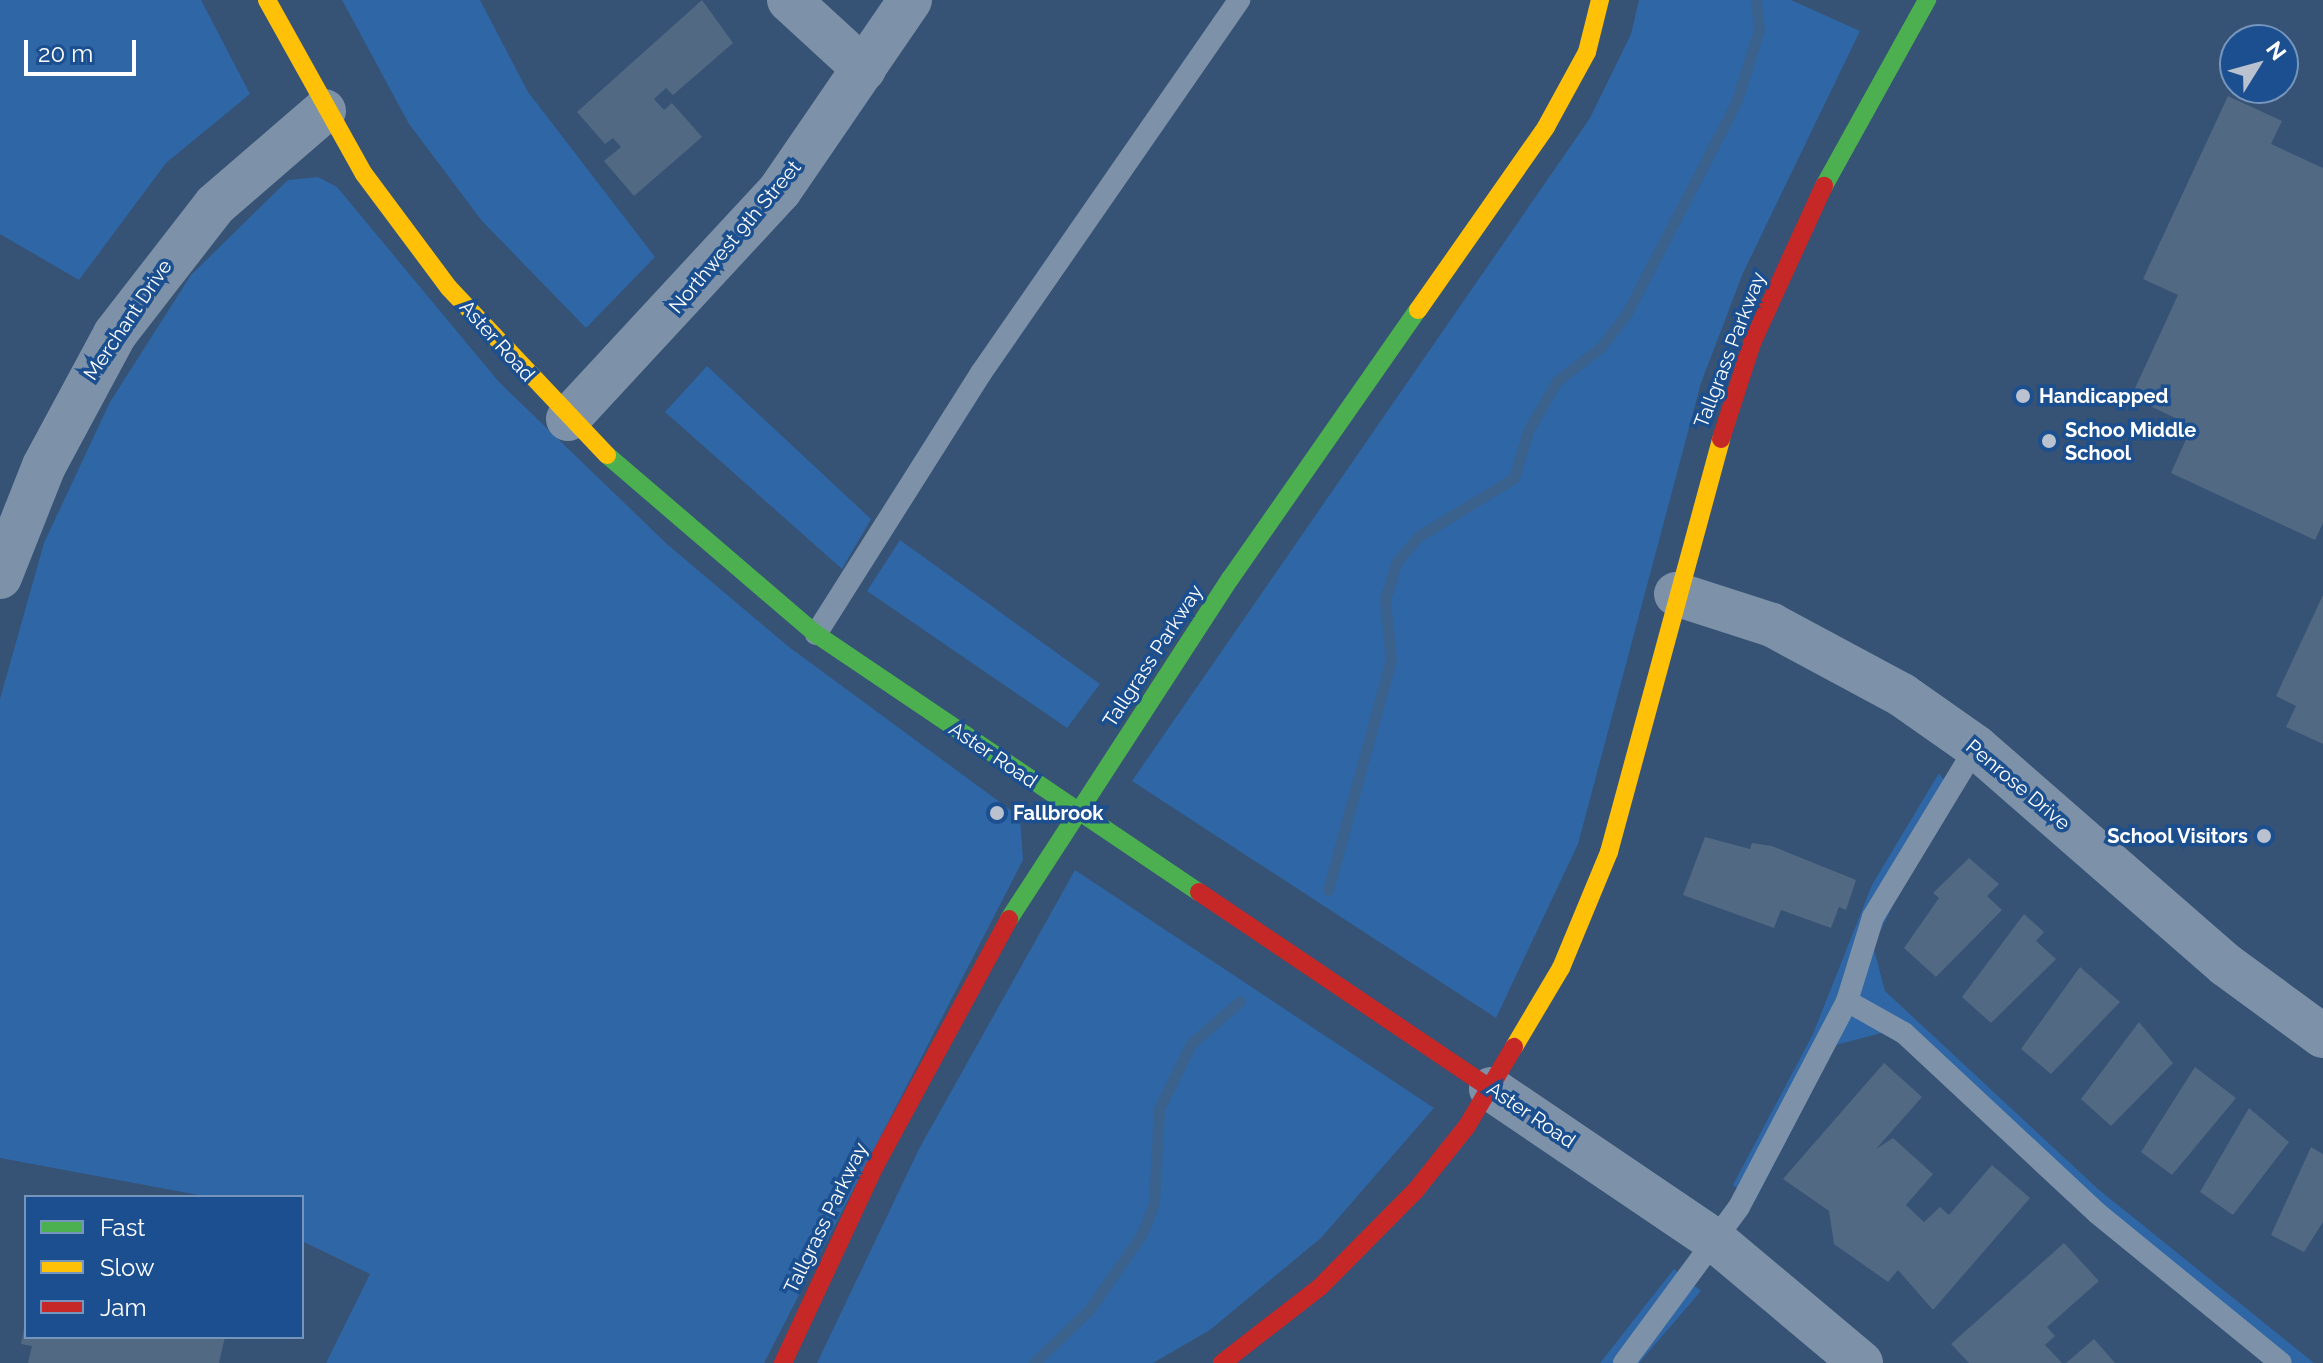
<!DOCTYPE html>
<style>
body{margin:0}
#map{position:relative;width:2323px;height:1363px;overflow:hidden;background:#365274;font-family:Raleway,sans-serif}
div>[style]{position:absolute}
.green>*{inset:0;background:#2f66a5}
.stream>*{height:11px;margin:-5.5px;padding:0 5.5px;transform-origin:5.5px;border-radius:5.5px;background:#3b618d}
.building>*{inset:0;background:#526984}
.lane>*{height:22px;margin:-11px;padding:0 11px;transform-origin:11px;border-radius:11px;background:#7d92a8}
.street>*{height:44px;margin:-22px;padding:0 22px;transform-origin:22px;border-radius:22px;background:#7d92a8}
.fast>*{height:18px;margin:-9px;padding:0 9px;transform-origin:9px;border-radius:9px;background:#4caf50}
.slow>*{height:18px;margin:-9px;padding:0 9px;transform-origin:9px;border-radius:9px;background:#ffc107}
.jam>*{height:18px;margin:-9px;padding:0 9px;transform-origin:9px;border-radius:9px;background:#c62828}
.dots>*{width:22px;height:22px;translate:-50% -50%;box-sizing:border-box;border:4px solid #1b4f8f;border-radius:50%}
span{translate:-50% -50%;white-space:nowrap;text-align:center;line-height:1.15;-webkit-text-stroke:7px #1b4f8f;paint-order:stroke}
.street-label{font-size:20px;color:#fff}
.poi-label{font-size:20px;color:#fff;font-weight:700}
.left{translate:0 -50%;text-align:left}
.right{translate:-100% -50%;text-align:right}
.legend{position:absolute;left:24px;top:1195px;width:280px;height:144px;box-sizing:border-box;background:#1b4f8f;border:2px solid #7695bc;margin:0;padding:10px 14px;list-style:none;font-size:24px;color:#fff}
.legend li{display:flex;align-items:center;gap:16px;height:40px}
.legend b{width:40px;border:2px solid #7695bc}
.north{position:absolute;left:2219px;top:24px;width:80px;height:80px;box-sizing:border-box;background:#1b4f8f;border:2px solid #7695bc;border-radius:50%;rotate:53deg;font-size:22px;font-weight:700;line-height:32px;text-align:center;color:#fff}
.north::after{content:'';display:block;margin:auto;width:28px;height:36px;background:#b9c2ce;clip-path:polygon(50% 0,100% 100%,50% 72%,0 100%)}
.scale{position:absolute;left:24px;top:40px;width:112px;height:36px;box-sizing:border-box;border:4px solid #fff;border-top:0;padding-left:10px;font-size:24px;line-height:28px;white-space:nowrap;color:#fff;-webkit-text-stroke:6px #1b4f8f;paint-order:stroke}
</style>
<div id="map">
<div class="green">
<i style="clip-path:polygon(0 0,201px 0,250px 94px,166px 163px,79px 280px,0 234px)"></i>
<i style="clip-path:polygon(342px 0,480px 0,528px 92px,655px 257px,586px 328px,482px 221px,409px 124px)"></i>
<i style="clip-path:polygon(1639px 0,1791px 0,1860px 31px,1743px 273px,1701px 383px,1578px 844px,1496px 1018px,1132px 781px,1590px 118px,1631px 34px)"></i>
<i style="clip-path:polygon(318px 177px,337px 187px,499px 382px,668px 545px,789px 647px,1020px 817px,1023px 860px,764px 1363px,326px 1363px,370px 1274px,302px 1241px,302px 1197px,209px 1197px,0 1158px,0 699px,44px 543px,110px 402px,191px 275px,288px 180px)"></i>
<i style="clip-path:polygon(707px 366px,871px 519px,842px 569px,665px 412px)"></i>
<i style="clip-path:polygon(900px 540px,1100px 684px,1067px 728px,867px 591px)"></i>
<i style="clip-path:polygon(1939px 773px,1950px 788px,1873px 946px,1885px 991px,2098px 1189px,2314px 1363px,2271px 1363px,1889px 1031px,1836px 1045px,1755px 1201px,1733px 1185px,1813px 1034px,1872px 885px)"></i>
<i style="clip-path:polygon(1075px 870px,1434px 1108px,1321px 1238px,1210px 1330px,1153px 1363px,817px 1363px,919px 1149px)"></i>
<i style="clip-path:polygon(1674px 1269px,1701px 1291px,1639px 1363px,1600px 1363px)"></i>
</div>
<div class="stream">
<i style="left:1328px;top:890px;width:238px;rotate:-74.7deg"></i>
<i style="left:1391px;top:660px;width:60px;rotate:-95.7deg"></i>
<i style="left:1385px;top:600px;width:39px;rotate:-73deg"></i>
<i style="left:1396px;top:563px;width:35px;rotate:-50deg"></i>
<i style="left:1419px;top:536px;width:111px;rotate:-31.4deg"></i>
<i style="left:1514px;top:478px;width:49px;rotate:-73.4deg"></i>
<i style="left:1528px;top:431px;width:58px;rotate:-59.9deg"></i>
<i style="left:1557px;top:381px;width:56px;rotate:-37.7deg"></i>
<i style="left:1601px;top:347px;width:43px;rotate:-52.6deg"></i>
<i style="left:1627px;top:313px;width:237px;rotate:-62.6deg"></i>
<i style="left:1736px;top:103px;width:77px;rotate:-72.5deg"></i>
<i style="left:1759px;top:30px;width:30px;rotate:-96deg"></i>
<i style="left:1034px;top:1363px;width:76px;rotate:-43.9deg"></i>
<i style="left:1089px;top:1310px;width:93px;rotate:-55.1deg"></i>
<i style="left:1142px;top:1234px;width:34px;rotate:-69deg"></i>
<i style="left:1154px;top:1202px;width:93px;rotate:-86.9deg"></i>
<i style="left:1159px;top:1109px;width:72px;rotate:-63.8deg"></i>
<i style="left:1191px;top:1044px;width:65px;rotate:-41.3deg"></i>
</div>
<div class="building">
<i style="clip-path:polygon(702px 0,733px 43px,673px 95px,666px 88px,654px 99px,664px 110px,672px 103px,702px 137px,634px 196px,604px 161px,621px 147px,613px 138px,605px 144px,577px 112px)"></i>
<i style="clip-path:polygon(2228px 96px,2282px 121px,2271px 144px,2323px 168px,2323px 523px,2315px 540px,2171px 473px,2192px 426px,2131px 397px,2178px 295px,2143px 279px)"></i>
<i style="clip-path:polygon(2323px 595px,2323px 744px,2286px 727px,2296px 706px,2276px 696px)"></i>
<i style="clip-path:polygon(1705px 837px,1750px 849px,1752px 843px,1772px 846px,1856px 880px,1846px 910px,1839px 907px,1831px 928px,1781px 910px,1774px 928px,1683px 895px)"></i>
<i style="clip-path:polygon(1969px 858px,1999px 884px,1987px 896px,2002px 910px,1936px 977px,1904px 948px,1939px 898px,1933px 893px)"></i>
<i style="clip-path:polygon(2024px 914px,2044px 932px,2036px 941px,2056px 959px,1991px 1023px,1962px 997px)"></i>
<i style="clip-path:polygon(2080px 967px,2120px 1002px,2051px 1074px,2021px 1049px)"></i>
<i style="clip-path:polygon(2139px 1022px,2173px 1063px,2111px 1126px,2081px 1099px)"></i>
<i style="clip-path:polygon(1884px 1063px,1922px 1097px,1876px 1149px,1893px 1138px,1933px 1174px,1906px 1205px,1924px 1222px,1940px 1207px,1949px 1215px,1992px 1165px,2030px 1198px,1933px 1310px,1898px 1270px,1888px 1282px,1834px 1244px,1829px 1211px,1783px 1179px)"></i>
<i style="clip-path:polygon(2195px 1067px,2236px 1098px,2172px 1175px,2141px 1152px)"></i>
<i style="clip-path:polygon(2249px 1108px,2289px 1142px,2233px 1215px,2200px 1192px)"></i>
<i style="clip-path:polygon(2311px 1147px,2323px 1154px,2323px 1222px,2304px 1252px,2271px 1235px)"></i>
<i style="clip-path:polygon(2064px 1243px,2099px 1281px,2047px 1327px,2055px 1336px,2045px 1345px,2062px 1363px,1969px 1363px,1951px 1344px)"></i>
<i style="clip-path:polygon(25px 1323px,26px 1337px,225px 1337px,219px 1363px,28px 1363px,32px 1346px,21px 1344px)"></i>
<i style="clip-path:polygon(2094px 1339px,2115px 1363px,2066px 1363px)"></i>
</div>
<div class="lane">
<i style="left:816px;top:634px;width:309px;rotate:-57.7deg"></i>
<i style="left:981px;top:373px;width:454px;rotate:-55.3deg"></i>
<i style="left:1847px;top:1001px;width:65px;rotate:29.3deg"></i>
<i style="left:1904px;top:1033px;width:264px;rotate:43deg"></i>
<i style="left:2097px;top:1213px;width:237px;rotate:39.2deg"></i>
<i style="left:1624px;top:1363px;width:194px;rotate:-53.6deg"></i>
<i style="left:1739px;top:1207px;width:233px;rotate:-62.3deg"></i>
<i style="left:1847px;top:1001px;width:88px;rotate:-72.8deg"></i>
<i style="left:1873px;top:917px;width:199px;rotate:-58.8deg"></i>
</div>
<div class="street">
<i style="left:789px;top:0;width:102px;rotate:42.6deg"></i>
<i style="left:568px;top:419px;width:312px;rotate:-47.2deg"></i>
<i style="left:780px;top:190px;width:230px;rotate:-55.6deg"></i>
<i style="left:0;top:577px;width:119px;rotate:-68.4deg"></i>
<i style="left:44px;top:466px;width:150px;rotate:-61.7deg"></i>
<i style="left:115px;top:334px;width:163px;rotate:-52.2deg"></i>
<i style="left:215px;top:205px;width:144px;rotate:-40.8deg"></i>
<i style="left:1676px;top:594px;width:101px;rotate:17.9deg"></i>
<i style="left:1772px;top:625px;width:148px;rotate:28.3deg"></i>
<i style="left:1902px;top:695px;width:90px;rotate:35.1deg"></i>
<i style="left:1976px;top:747px;width:332px;rotate:41.1deg"></i>
<i style="left:2226px;top:965px;width:120px;rotate:36.2deg"></i>
<i style="left:1491px;top:1089px;width:273px;rotate:34.1deg"></i>
<i style="left:1717px;top:1242px;width:188px;rotate:40deg"></i>
</div>
<div class="fast">
<i style="left:1824px;top:186px;width:213px;rotate:-61deg"></i>
<i style="left:607px;top:455px;width:275px;rotate:40.6deg"></i>
<i style="left:816px;top:634px;width:462px;rotate:34deg"></i>
<i style="left:1009px;top:919px;width:406px;rotate:-57deg"></i>
<i style="left:1230px;top:579px;width:328px;rotate:-55.1deg"></i>
</div>
<div class="slow">
<i style="left:267px;top:0;width:199px;rotate:60.9deg"></i>
<i style="left:364px;top:174px;width:142px;rotate:53.3deg"></i>
<i style="left:449px;top:288px;width:230px;rotate:46.6deg"></i>
<i style="left:1418px;top:310px;width:223px;rotate:-55deg"></i>
<i style="left:1546px;top:127px;width:85px;rotate:-61.3deg"></i>
<i style="left:1587px;top:52px;width:54px;rotate:-76deg"></i>
<i style="left:1514px;top:1047px;width:92px;rotate:-59.3deg"></i>
<i style="left:1561px;top:968px;width:126px;rotate:-67.5deg"></i>
<i style="left:1609px;top:852px;width:428px;rotate:-74.8deg"></i>
</div>
<div class="jam">
<i style="left:1721px;top:439px;width:101px;rotate:-72.1deg"></i>
<i style="left:1752px;top:343px;width:173px;rotate:-65.4deg"></i>
<i style="left:1199px;top:892px;width:352px;rotate:34deg"></i>
<i style="left:783px;top:1363px;width:217px;rotate:-65deg"></i>
<i style="left:875px;top:1166px;width:281px;rotate:-61.5deg"></i>
<i style="left:1222px;top:1363px;width:124px;rotate:-37.8deg"></i>
<i style="left:1320px;top:1287px;width:136px;rotate:-45.3deg"></i>
<i style="left:1416px;top:1190px;width:82px;rotate:-51.4deg"></i>
<i style="left:1467px;top:1126px;width:92px;rotate:-59.3deg"></i>
</div>
<div class="dots">
<i style="left:2023px;top:396px;background:#b9c2ce"></i>
<i style="left:2049px;top:441px;background:#b9c2ce"></i>
<i style="left:997px;top:813px;background:#b9c2ce"></i>
<i style="left:2264px;top:836px;background:#b9c2ce"></i>
</div>
<div class="street-label">
<span style="left:735px;top:237px;rotate:-50deg">Northwest 9th Street</span>
<span style="left:128px;top:320px;rotate:-56deg">Merchant Drive</span>
<span style="left:497px;top:341px;rotate:48deg">Aster Road</span>
<span style="left:1730px;top:350px;rotate:-69deg">Tallgrass Parkway</span>
<span style="left:1153px;top:656px;rotate:-57deg">Tallgrass Parkway</span>
<span style="left:993px;top:755px;rotate:34deg">Aster Road</span>
<span style="left:2018px;top:785px;rotate:40deg">Penrose Drive</span>
<span style="left:1531px;top:1115px;rotate:34deg">Aster Road</span>
<span style="left:826px;top:1218px;rotate:-64deg">Tallgrass Parkway</span>
</div>
<div class="poi-label">
<span class="left" style="left:2039px;top:396px">Handicapped</span>
<span class="left" style="left:2065px;top:442px">Schoo Middle<br>School</span>
<span class="left" style="left:1013px;top:813px">Fallbrook</span>
<span class="right" style="left:2248px;top:836px">School Visitors</span>
</div>
<ul class="legend">
<li><b style="height:10px;background:#4caf50"></b>Fast</li>
<li><b style="height:10px;background:#ffc107"></b>Slow</li>
<li><b style="height:10px;background:#c62828"></b>Jam</li>
</ul>
<div class="north">N</div>
<div class="scale">20 m</div>
</div>
